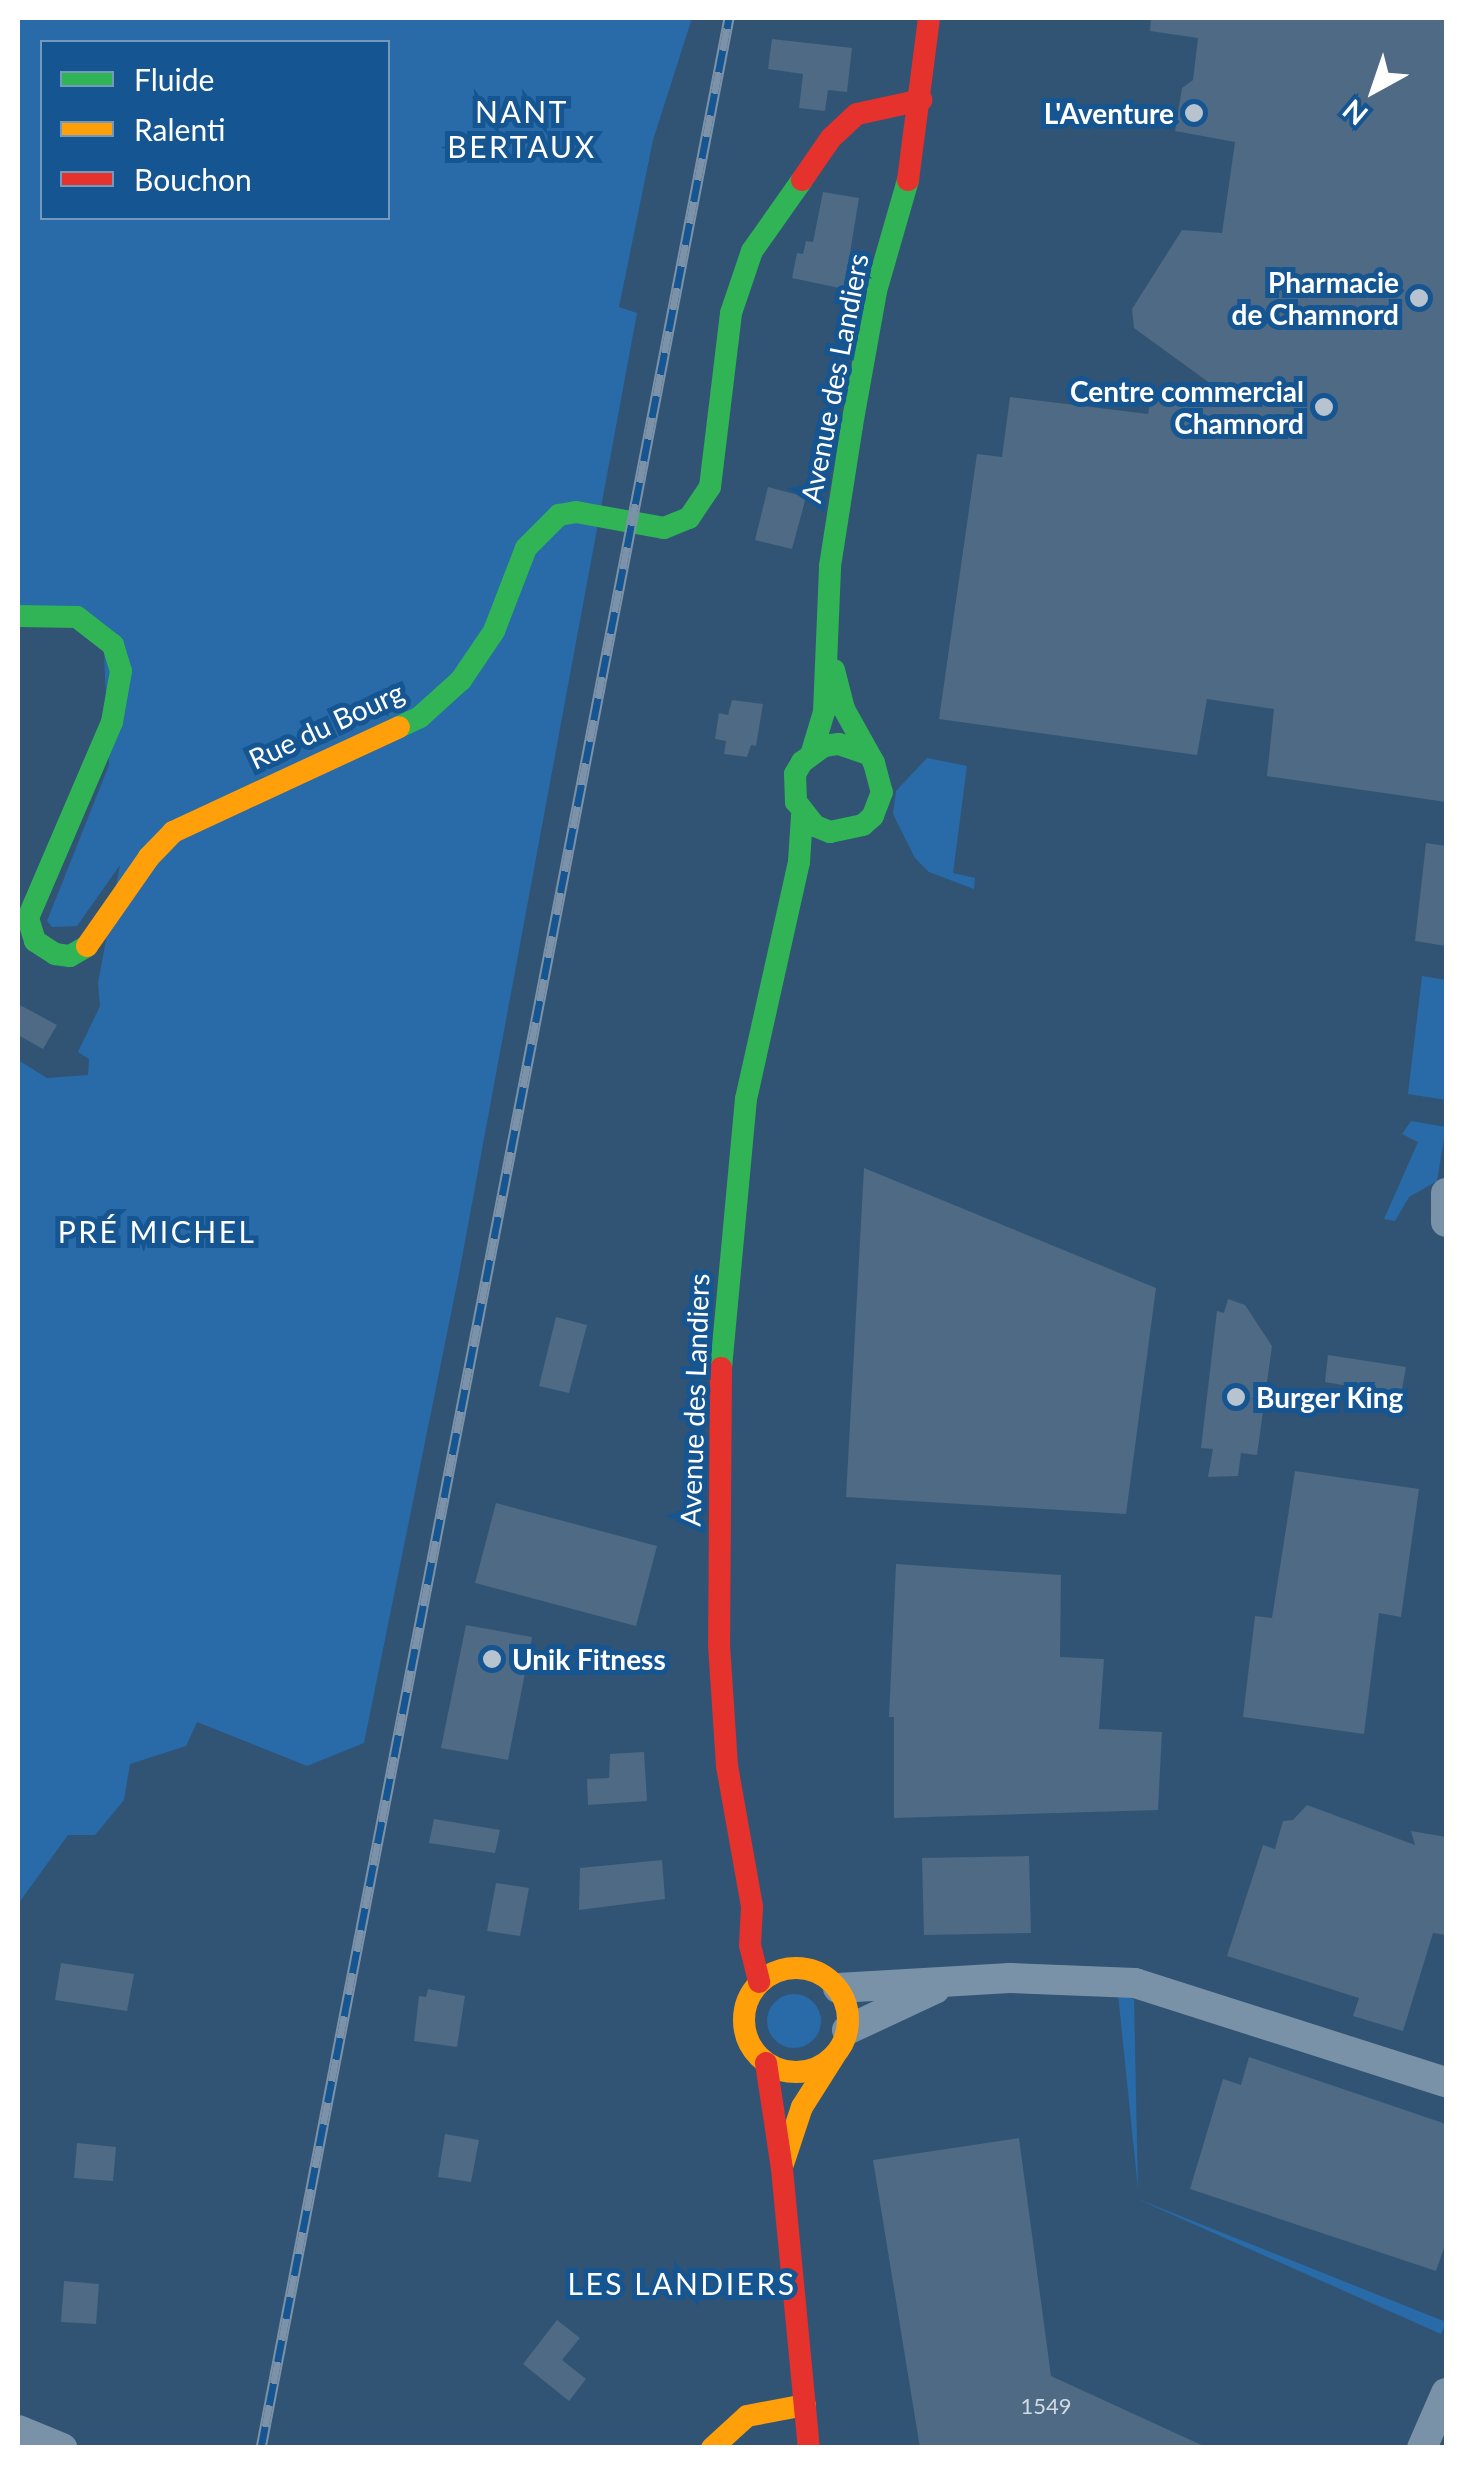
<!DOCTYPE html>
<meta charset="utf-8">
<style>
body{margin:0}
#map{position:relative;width:1464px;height:2465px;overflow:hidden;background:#315475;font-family:Lato,sans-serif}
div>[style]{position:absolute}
.green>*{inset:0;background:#286ba8}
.round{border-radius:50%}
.building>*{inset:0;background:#4e6a84}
.street>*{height:30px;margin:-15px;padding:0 15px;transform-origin:15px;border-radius:15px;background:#7992a8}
.fast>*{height:22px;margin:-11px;padding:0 11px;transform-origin:11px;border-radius:11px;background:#30b455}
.slow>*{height:22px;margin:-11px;padding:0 11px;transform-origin:11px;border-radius:11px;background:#ff9f0a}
.slow>.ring{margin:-11px;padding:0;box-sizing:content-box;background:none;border:22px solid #ff9f0a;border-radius:50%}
.jam>*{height:22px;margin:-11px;padding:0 11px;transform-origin:11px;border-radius:11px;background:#e5322d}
.rail>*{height:11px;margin-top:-5.5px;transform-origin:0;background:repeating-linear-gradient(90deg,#155591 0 22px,#7b92a8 0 44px);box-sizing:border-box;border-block:2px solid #7b92a8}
.dots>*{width:28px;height:28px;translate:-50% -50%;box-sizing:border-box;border:5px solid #155591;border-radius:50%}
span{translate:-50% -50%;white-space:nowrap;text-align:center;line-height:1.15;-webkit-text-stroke:10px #155591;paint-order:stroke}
.number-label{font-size:22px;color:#d3dae0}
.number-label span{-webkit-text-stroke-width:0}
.poi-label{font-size:28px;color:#fff;font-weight:700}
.right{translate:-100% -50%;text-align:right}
.left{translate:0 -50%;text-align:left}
.street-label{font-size:28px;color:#fff}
.neighbourhood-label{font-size:30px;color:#fff;letter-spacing:2.5px}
.frame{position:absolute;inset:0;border:20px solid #fff;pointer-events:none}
.legend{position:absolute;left:40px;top:40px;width:350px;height:180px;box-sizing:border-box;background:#155591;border:2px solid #7399bd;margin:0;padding:12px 18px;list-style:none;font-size:30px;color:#fff}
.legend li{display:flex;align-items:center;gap:20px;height:50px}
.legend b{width:50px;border:2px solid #7399bd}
.north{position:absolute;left:1324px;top:40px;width:100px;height:100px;-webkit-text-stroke:8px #155591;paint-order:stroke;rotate:220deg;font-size:28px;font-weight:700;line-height:40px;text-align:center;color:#fff}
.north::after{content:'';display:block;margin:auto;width:35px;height:45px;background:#fff;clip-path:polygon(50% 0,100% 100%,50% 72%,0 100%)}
</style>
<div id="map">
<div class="green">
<i style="clip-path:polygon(evenodd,18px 18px,692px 18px,653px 140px,619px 307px,637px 313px,458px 1279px,364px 1743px,307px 1766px,197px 1722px,186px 1746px,130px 1764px,124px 1800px,95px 1835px,68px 1835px,18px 1904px,18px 1060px,47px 1078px,88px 1075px,89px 1059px,78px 1052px,100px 1006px,98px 983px,120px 865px,77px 926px,52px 927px,47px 921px,109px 765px,103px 630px,18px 621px,18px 18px,42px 42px,388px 42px,388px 218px,42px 218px,42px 42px)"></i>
<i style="clip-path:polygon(927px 758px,967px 766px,953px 873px,975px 878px,974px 889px,929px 872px,915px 858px,893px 814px,896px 791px)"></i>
<i style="clip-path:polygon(1422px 976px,1446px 980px,1446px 1100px,1408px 1094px)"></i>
<i style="clip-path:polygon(1411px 1121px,1446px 1127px,1437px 1181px,1409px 1197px,1395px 1221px,1384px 1219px,1418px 1142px,1402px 1134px)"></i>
<i style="clip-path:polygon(1118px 1994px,1134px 1999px,1138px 2189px)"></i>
<i class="round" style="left:767px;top:1994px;width:54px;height:54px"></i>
<i style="clip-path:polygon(1135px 2198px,1446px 2322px,1441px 2334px)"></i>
</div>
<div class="building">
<i style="clip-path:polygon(1151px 18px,1446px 18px,1446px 802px,1267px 776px,1274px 709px,1207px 699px,1197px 755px,939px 719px,977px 454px,1002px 457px,1010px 397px,1148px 414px,1153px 388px,1237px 403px,1134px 328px,1132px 309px,1182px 230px,1222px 233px,1235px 142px,1175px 131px,1182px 88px,1193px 80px,1198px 38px,1150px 31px)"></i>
<i style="clip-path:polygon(772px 39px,852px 48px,847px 92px,828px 90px,825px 111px,799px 108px,803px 74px,768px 69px)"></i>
<i style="clip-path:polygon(823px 192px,859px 198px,844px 289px,792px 278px,797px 253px,803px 254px,806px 241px,813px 242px)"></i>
<i style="clip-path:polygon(768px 487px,806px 497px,792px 549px,755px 540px)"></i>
<i style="clip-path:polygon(732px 700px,763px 704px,756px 746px,751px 745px,747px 757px,724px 754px,726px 741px,715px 739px,719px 713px,728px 715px)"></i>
<i style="clip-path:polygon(1426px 843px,1446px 846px,1446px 946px,1415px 941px)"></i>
<i style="clip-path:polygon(18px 1004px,57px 1025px,43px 1049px,18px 1035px)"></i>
<i style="clip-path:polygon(864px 1168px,1156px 1288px,1126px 1514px,846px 1497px)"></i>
<i style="clip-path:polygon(1228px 1299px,1245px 1305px,1272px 1346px,1257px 1455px,1241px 1453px,1238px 1476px,1208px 1477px,1213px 1449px,1201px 1448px,1217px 1311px,1224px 1313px)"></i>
<i style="clip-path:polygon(556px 1317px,587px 1325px,569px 1393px,539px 1386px)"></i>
<i style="clip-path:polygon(1328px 1355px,1406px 1367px,1401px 1395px,1325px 1382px)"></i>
<i style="clip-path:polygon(1295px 1471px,1419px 1489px,1401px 1617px,1379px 1613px,1364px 1734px,1243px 1717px,1255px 1616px,1272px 1618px)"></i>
<i style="clip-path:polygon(496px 1503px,657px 1546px,636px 1626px,475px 1583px)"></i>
<i style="clip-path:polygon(896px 1564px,1061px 1575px,1060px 1657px,1104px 1659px,1099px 1729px,1162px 1732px,1158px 1810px,894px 1818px,894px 1717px,889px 1717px)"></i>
<i style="clip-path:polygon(466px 1625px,532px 1637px,508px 1760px,441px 1748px)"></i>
<i style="clip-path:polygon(644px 1752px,647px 1801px,588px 1805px,587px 1779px,609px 1778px,610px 1754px)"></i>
<i style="clip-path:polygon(1307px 1805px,1415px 1845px,1411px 1831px,1446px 1837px,1446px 1935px,1433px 1933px,1403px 2031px,1353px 2016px,1359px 1998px,1227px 1956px,1263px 1845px,1275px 1849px,1283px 1821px,1293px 1820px)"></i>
<i style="clip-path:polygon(434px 1819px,500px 1830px,495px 1853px,429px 1843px)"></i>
<i style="clip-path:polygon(1029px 1856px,1031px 1933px,924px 1935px,922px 1858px)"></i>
<i style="clip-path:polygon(662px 1860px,665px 1899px,579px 1910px,580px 1868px)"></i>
<i style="clip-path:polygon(496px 1883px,529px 1888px,520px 1936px,487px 1931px)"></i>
<i style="clip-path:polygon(61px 1963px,134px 1974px,127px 2011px,55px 2000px)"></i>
<i style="clip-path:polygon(428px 1989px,465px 1996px,457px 2047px,414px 2041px,419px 1996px,426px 1997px)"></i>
<i style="clip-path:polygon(1249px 2057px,1446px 2124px,1446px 2242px,1436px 2271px,1190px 2189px,1223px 2079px,1241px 2085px)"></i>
<i style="clip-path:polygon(445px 2134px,479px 2140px,471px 2182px,438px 2177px)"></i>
<i style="clip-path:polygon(1019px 2138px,1051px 2376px,1208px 2448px,920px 2448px,873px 2160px)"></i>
<i style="clip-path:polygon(77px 2143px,116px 2147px,113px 2181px,74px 2178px)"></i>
<i style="clip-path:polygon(64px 2281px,99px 2284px,96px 2324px,61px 2322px)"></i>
<i style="clip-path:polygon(557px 2320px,580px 2338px,562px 2360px,586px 2379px,569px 2401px,523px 2364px)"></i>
</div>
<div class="street">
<i style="left:1446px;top:1193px;width:29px;rotate:90deg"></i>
<i style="left:838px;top:1988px;width:172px;rotate:-3.3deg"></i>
<i style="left:1010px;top:1978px;width:125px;rotate:2.3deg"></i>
<i style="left:1135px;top:1983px;width:326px;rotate:17.7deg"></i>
<i style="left:847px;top:2030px;width:97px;rotate:-25deg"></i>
<i style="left:18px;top:2430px;width:48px;rotate:22.2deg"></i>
<i style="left:1422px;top:2448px;width:60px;rotate:-66.4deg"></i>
</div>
<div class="fast">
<i style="left:18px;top:616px;width:59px;rotate:1deg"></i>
<i style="left:77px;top:617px;width:46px;rotate:37.9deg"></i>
<i style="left:113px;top:645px;width:27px;rotate:73deg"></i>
<i style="left:121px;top:671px;width:52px;rotate:100deg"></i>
<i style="left:112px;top:722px;width:213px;rotate:113.2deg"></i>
<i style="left:28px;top:918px;width:24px;rotate:73deg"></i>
<i style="left:35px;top:941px;width:24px;rotate:33deg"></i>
<i style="left:55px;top:954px;width:15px;rotate:8deg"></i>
<i style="left:70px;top:956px;width:20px;rotate:-30deg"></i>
<i style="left:834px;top:670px;width:40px;rotate:75.6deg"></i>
<i style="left:844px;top:709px;width:62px;rotate:60.9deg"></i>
<i style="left:874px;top:763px;width:30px;rotate:75deg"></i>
<i style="left:882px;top:792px;width:26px;rotate:111deg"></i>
<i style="left:873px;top:816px;width:13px;rotate:138deg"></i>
<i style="left:863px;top:825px;width:34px;rotate:168deg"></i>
<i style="left:830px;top:832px;width:16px;rotate:-158deg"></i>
<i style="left:815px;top:826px;width:31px;rotate:-128deg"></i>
<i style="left:796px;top:802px;width:28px;rotate:-92deg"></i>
<i style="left:795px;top:774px;width:14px;rotate:-60deg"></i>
<i style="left:802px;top:762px;width:27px;rotate:-36deg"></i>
<i style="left:824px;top:746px;width:15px;rotate:-8deg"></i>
<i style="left:839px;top:744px;width:28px;rotate:19deg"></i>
<i style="left:399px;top:727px;width:23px;rotate:-25deg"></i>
<i style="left:420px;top:717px;width:55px;rotate:-42.1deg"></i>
<i style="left:461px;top:680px;width:59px;rotate:-56deg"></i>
<i style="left:494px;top:631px;width:89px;rotate:-68.9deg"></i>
<i style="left:526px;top:548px;width:47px;rotate:-45deg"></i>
<i style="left:559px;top:515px;width:17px;rotate:-10deg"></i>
<i style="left:576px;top:512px;width:89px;rotate:10.3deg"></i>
<i style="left:664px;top:528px;width:27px;rotate:-22deg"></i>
<i style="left:689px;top:518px;width:37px;rotate:-56deg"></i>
<i style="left:710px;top:487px;width:175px;rotate:-83.1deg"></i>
<i style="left:731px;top:313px;width:65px;rotate:-71.3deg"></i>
<i style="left:752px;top:251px;width:87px;rotate:-54.8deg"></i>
<i style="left:812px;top:752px;width:42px;rotate:-73.3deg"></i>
<i style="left:824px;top:712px;width:146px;rotate:-87.6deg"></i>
<i style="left:830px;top:566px;width:143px;rotate:-81.1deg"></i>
<i style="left:852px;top:425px;width:136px;rotate:-79.8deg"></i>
<i style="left:876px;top:291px;width:116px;rotate:-73.9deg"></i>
<i style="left:721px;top:1368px;width:270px;rotate:-84.7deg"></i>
<i style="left:746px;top:1099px;width:243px;rotate:-77.4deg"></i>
<i style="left:799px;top:862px;width:47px;rotate:-86.3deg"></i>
</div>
<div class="slow">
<i style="left:87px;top:946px;width:108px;rotate:-55.1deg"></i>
<i style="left:149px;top:857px;width:35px;rotate:-46deg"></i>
<i style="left:173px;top:832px;width:249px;rotate:-24.9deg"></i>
<i class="ring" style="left:744px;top:1968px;width:82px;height:82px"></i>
<i style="left:783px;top:2164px;width:60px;rotate:-71.6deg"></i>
<i style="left:802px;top:2107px;width:62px;rotate:-57.6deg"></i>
<i style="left:712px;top:2448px;width:47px;rotate:-42.4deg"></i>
<i style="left:747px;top:2416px;width:59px;rotate:-10.7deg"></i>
</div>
<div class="jam">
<i style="left:802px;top:180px;width:51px;rotate:-55.4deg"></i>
<i style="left:831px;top:138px;width:35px;rotate:-43deg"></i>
<i style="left:857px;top:114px;width:66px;rotate:-12.3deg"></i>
<i style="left:908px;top:180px;width:163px;rotate:-82.6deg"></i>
<i style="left:721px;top:1368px;width:277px;rotate:90.4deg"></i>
<i style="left:719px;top:1645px;width:121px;rotate:86.2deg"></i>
<i style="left:727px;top:1766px;width:143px;rotate:79.9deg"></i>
<i style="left:752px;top:1907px;width:38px;rotate:93deg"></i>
<i style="left:750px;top:1945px;width:38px;rotate:76deg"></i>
<i style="left:766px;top:2063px;width:107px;rotate:81.4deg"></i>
<i style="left:782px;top:2169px;width:280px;rotate:84.5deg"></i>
</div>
<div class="rail">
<i style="left:261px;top:2448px;width:2475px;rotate:-79.1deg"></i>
</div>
<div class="dots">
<i style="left:1194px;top:113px;background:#b7c3cf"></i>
<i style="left:1419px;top:298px;background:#b7c3cf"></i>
<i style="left:1324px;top:407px;background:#b7c3cf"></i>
<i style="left:1236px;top:1397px;background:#b7c3cf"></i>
<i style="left:492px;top:1659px;background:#b7c3cf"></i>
</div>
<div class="number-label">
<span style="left:1046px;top:2406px">1549</span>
</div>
<div class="poi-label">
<span class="right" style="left:1174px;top:113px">L'Aventure</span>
<span class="right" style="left:1399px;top:298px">Pharmacie<br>de Chamnord</span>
<span class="right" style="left:1304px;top:407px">Centre commercial<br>Chamnord</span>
<span class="left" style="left:1256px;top:1397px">Burger King</span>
<span class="left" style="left:512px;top:1659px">Unik Fitness</span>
</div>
<div class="street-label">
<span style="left:834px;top:378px;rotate:-79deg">Avenue des Landiers</span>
<span style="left:326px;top:725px;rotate:-25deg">Rue du Bourg</span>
<span style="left:694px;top:1400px;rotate:-88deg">Avenue des Landiers</span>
</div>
<div class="neighbourhood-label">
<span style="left:522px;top:128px">NANT<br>BERTAUX</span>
<span style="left:157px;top:1231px">PRÉ MICHEL</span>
<span style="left:682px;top:2283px">LES LANDIERS</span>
</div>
<div class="frame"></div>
<ul class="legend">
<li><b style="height:12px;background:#30b455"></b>Fluide</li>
<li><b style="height:12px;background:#ff9f0a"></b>Ralenti</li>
<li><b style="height:12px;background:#e5322d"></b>Bouchon</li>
</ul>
<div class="north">N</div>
</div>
